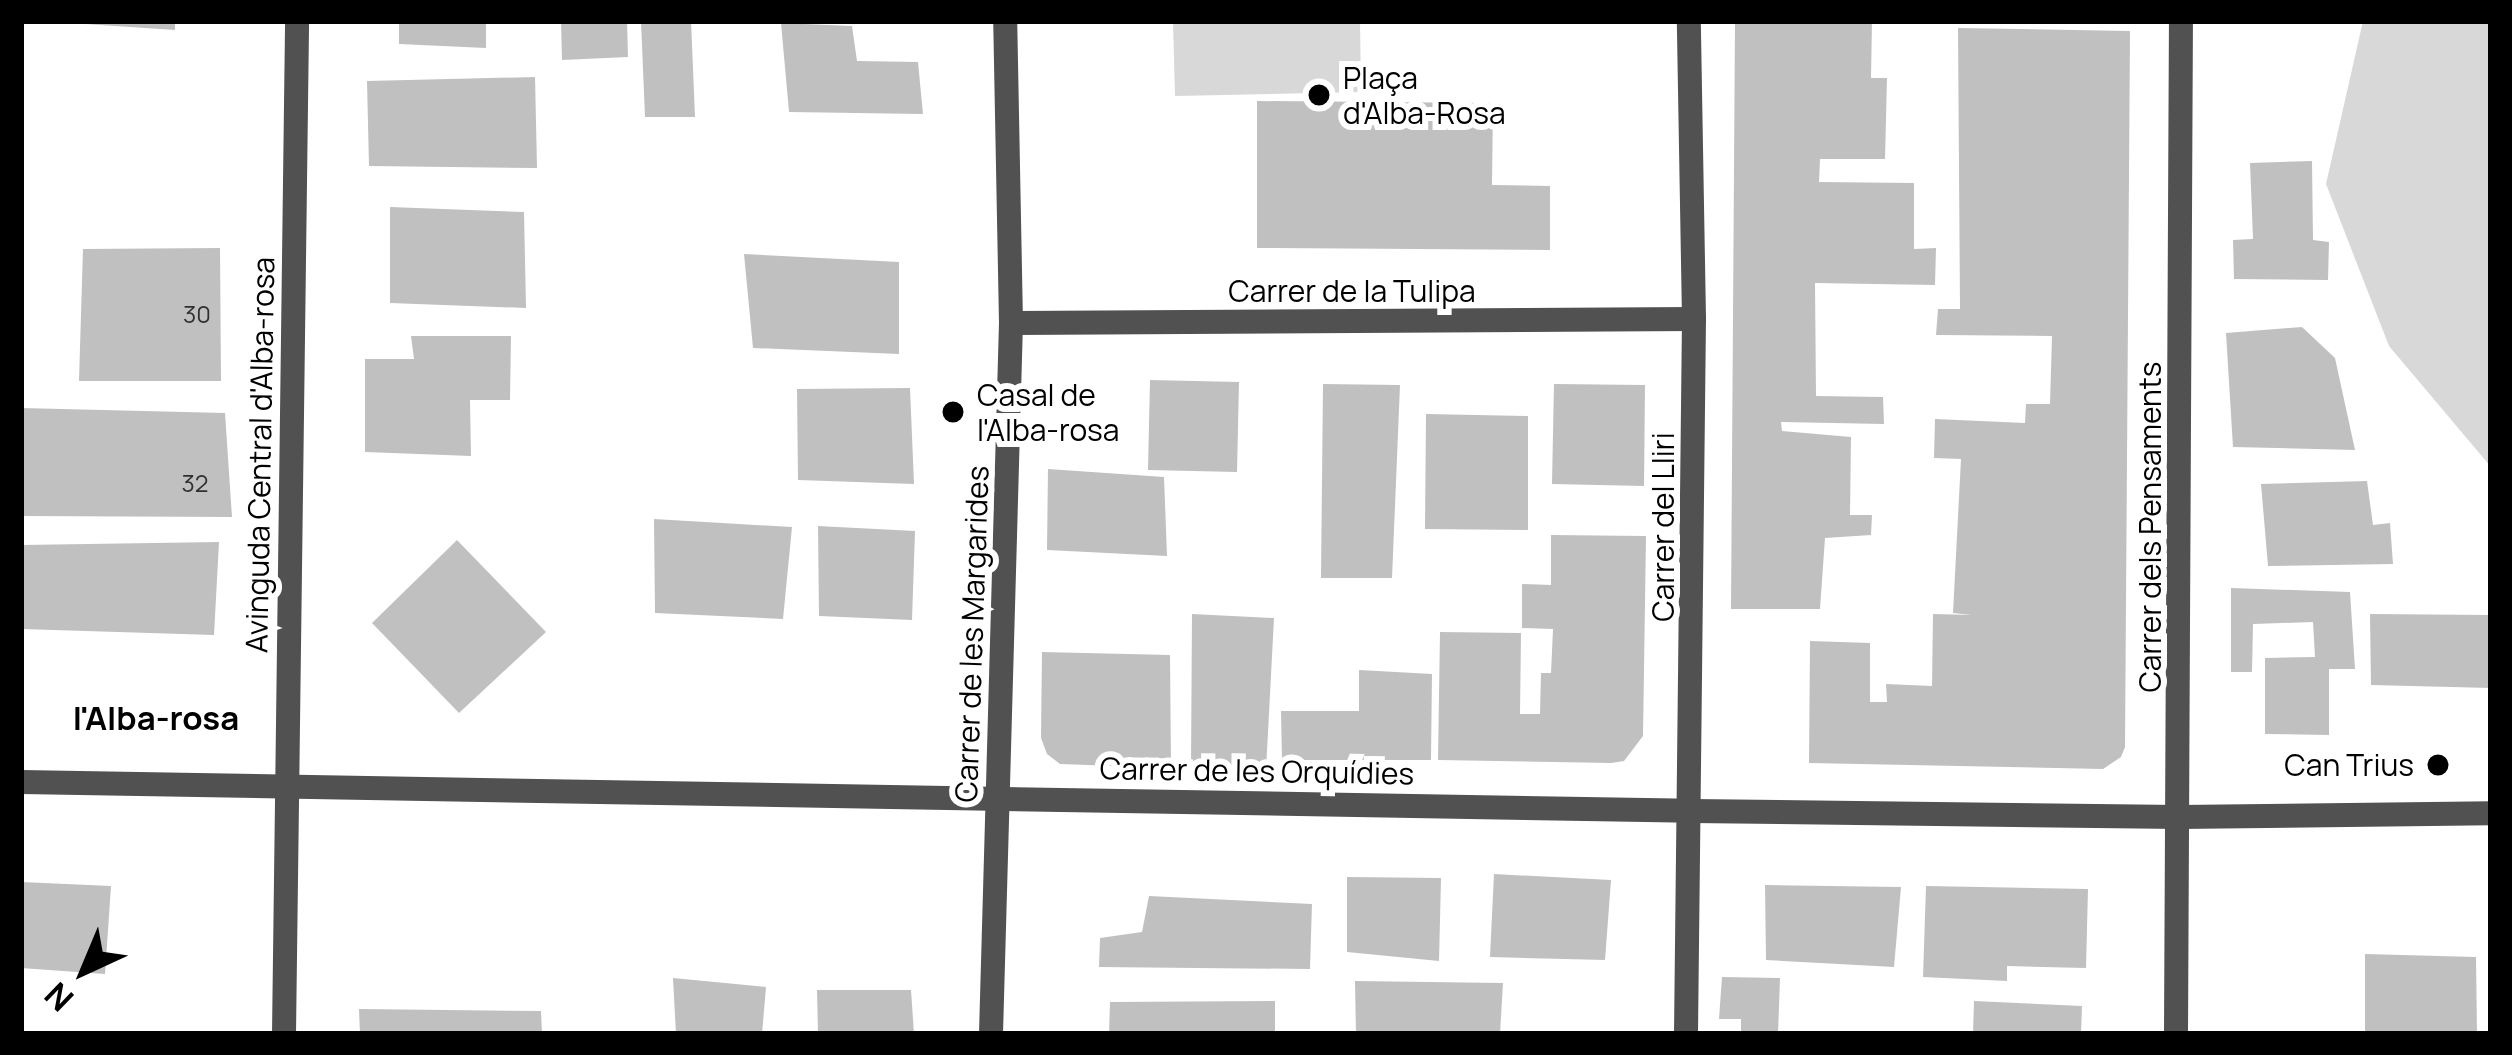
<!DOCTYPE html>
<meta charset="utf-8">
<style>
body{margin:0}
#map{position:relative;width:2512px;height:1055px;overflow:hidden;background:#fff;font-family:Manrope,sans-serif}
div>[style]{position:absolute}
.green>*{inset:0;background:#d8d8d8}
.building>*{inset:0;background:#c0c0c0}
.minor>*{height:24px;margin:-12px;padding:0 12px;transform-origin:12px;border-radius:12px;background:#515151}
.dots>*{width:33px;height:33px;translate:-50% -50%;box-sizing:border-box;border:6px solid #fff;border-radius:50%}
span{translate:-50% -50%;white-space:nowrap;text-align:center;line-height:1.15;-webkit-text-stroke:12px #fff;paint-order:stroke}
.number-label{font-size:24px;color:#303030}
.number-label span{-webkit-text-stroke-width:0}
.poi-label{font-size:30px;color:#000}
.left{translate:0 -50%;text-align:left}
.right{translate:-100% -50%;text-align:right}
.street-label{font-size:30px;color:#000}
.neighbourhood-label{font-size:33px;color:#000;font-weight:700}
.frame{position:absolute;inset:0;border:24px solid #000;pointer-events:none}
.north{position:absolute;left:24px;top:911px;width:120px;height:120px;-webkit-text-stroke:9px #fff;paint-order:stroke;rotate:224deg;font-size:33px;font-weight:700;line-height:48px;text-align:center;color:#000}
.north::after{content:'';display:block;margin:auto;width:42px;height:54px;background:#000;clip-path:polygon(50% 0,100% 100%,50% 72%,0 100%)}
</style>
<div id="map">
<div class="green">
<i style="clip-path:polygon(1173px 21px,1360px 21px,1361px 92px,1175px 96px)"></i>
<i style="clip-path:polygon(2363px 21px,2491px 21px,2491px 467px,2389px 346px,2326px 184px)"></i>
</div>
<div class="building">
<i style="clip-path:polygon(40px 21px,175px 21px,175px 30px)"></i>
<i style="clip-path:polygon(399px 21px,486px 21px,486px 48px,399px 44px)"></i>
<i style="clip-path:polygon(561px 21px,627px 21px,628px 57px,562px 60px)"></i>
<i style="clip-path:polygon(641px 21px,691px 21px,695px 117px,645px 117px)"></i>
<i style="clip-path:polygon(1735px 21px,1872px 21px,1871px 78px,1887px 78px,1885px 159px,1820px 159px,1819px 182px,1914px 183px,1914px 249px,1936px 248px,1935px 285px,1815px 283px,1816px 396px,1883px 397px,1884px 424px,1781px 422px,1782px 431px,1851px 437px,1850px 515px,1872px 515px,1871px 535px,1825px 538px,1820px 609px,1731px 609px)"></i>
<i style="clip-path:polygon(781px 23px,852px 26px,857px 61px,918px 62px,923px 114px,789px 112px)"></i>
<i style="clip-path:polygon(1958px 28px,2130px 31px,2125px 747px,2121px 757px,2103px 769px,1809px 763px,1810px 641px,1870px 643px,1870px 702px,1887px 702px,1886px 684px,1932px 686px,1933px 614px,1972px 615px,1953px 613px,1961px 459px,1934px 458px,1935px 419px,2025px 423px,2026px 404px,2050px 404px,2052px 336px,1936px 335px,1938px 309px,1960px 309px)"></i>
<i style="clip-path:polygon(535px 77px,537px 168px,369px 166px,367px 81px)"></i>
<i style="clip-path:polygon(1257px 101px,1493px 103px,1492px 185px,1550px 186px,1550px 250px,1257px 248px)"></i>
<i style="clip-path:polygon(2312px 161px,2313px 240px,2329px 242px,2328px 280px,2234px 279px,2233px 240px,2253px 239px,2250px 163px)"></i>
<i style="clip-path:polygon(390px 207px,524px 212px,526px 308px,390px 303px)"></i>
<i style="clip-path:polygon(220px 248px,221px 381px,79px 381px,83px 249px)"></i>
<i style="clip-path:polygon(744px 254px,899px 262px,899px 354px,753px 348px)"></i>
<i style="clip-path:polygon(2302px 327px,2335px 358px,2355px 450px,2233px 447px,2226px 333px)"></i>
<i style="clip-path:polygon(411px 336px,511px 336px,510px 400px,470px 400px,471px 456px,365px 452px,365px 359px,414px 359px)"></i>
<i style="clip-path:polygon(1150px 380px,1239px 382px,1237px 472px,1148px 470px)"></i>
<i style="clip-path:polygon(1323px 384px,1400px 385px,1392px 578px,1321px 578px)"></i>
<i style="clip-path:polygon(1554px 384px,1645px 385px,1644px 486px,1552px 484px)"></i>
<i style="clip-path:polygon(910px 388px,914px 484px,798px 480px,797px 389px)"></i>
<i style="clip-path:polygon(21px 408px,225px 413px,232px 517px,21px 516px)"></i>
<i style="clip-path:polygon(1426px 414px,1528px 416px,1528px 530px,1425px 529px)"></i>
<i style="clip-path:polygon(1048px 469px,1164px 477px,1167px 556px,1047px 550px)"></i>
<i style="clip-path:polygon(2367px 481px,2373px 525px,2390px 523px,2393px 564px,2268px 566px,2261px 484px)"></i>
<i style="clip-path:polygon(654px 519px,792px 527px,783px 619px,655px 613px)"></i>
<i style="clip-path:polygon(818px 526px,915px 531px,912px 620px,819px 616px)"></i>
<i style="clip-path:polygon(1551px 535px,1646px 536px,1643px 736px,1624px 761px,1611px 763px,1438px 760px,1440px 632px,1521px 633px,1520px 714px,1540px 714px,1541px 673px,1551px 673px,1553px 629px,1522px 628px,1522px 584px,1551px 585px)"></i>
<i style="clip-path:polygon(457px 540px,546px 632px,459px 713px,372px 623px)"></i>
<i style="clip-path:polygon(219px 542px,214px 635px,21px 629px,21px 545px)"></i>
<i style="clip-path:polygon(2231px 588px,2350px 592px,2355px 669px,2329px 669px,2329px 735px,2265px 734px,2265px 658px,2315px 657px,2313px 622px,2253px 624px,2252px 672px,2231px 672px)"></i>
<i style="clip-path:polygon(1192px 614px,1274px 618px,1266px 770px,1191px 768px)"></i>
<i style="clip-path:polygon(2370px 614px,2491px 615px,2491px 688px,2371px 685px)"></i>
<i style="clip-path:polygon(1042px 652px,1170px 655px,1171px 768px,1060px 764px,1047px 754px,1041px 738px)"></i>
<i style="clip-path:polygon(1359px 670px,1432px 674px,1431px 760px,1282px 760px,1281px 711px,1359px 711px)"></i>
<i style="clip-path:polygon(1494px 874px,1611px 880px,1605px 960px,1490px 957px)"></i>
<i style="clip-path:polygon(1347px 877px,1441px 878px,1439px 961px,1347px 952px)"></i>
<i style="clip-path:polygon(21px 882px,111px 886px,105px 974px,21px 968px)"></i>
<i style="clip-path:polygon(1765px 885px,1901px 887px,1894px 967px,1766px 960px)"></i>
<i style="clip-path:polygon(1926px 886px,2088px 889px,2086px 968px,2007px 966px,2007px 981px,1923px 977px)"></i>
<i style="clip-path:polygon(1149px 896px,1312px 904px,1310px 969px,1099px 967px,1100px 938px,1142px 932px)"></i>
<i style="clip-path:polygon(2365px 954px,2476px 957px,2477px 1034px,2365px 1034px)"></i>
<i style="clip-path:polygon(1722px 977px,1780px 978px,1778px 1034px,1741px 1034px,1741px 1019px,1719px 1019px)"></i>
<i style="clip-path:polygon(673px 978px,766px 987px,762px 1034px,676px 1034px)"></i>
<i style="clip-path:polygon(1355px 981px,1503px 983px,1500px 1034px,1356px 1034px)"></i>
<i style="clip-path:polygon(817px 990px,911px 990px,914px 1034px,818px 1034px)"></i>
<i style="clip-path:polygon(1275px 1001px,1275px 1034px,1109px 1034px,1110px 1002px)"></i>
<i style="clip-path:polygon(1974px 1001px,2082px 1006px,2081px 1034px,1973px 1034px)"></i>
<i style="clip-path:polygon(359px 1009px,541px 1011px,542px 1034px,360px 1034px)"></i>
</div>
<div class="minor">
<i style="left:1011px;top:323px;width:683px;rotate:-0.34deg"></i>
<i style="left:21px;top:782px;width:1670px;rotate:0.99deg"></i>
<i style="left:1691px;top:811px;width:488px;rotate:0.7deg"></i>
<i style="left:2179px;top:817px;width:312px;rotate:-0.7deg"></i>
<i style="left:284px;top:1034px;width:1013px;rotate:-89.26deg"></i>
<i style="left:991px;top:1034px;width:711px;rotate:-88.39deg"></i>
<i style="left:1011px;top:323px;width:302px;rotate:-91.1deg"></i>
<i style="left:1686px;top:1034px;width:715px;rotate:-89.36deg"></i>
<i style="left:1694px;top:319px;width:298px;rotate:-91deg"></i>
<i style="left:2176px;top:1034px;width:1013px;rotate:-89.72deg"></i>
</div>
<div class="dots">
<i style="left:1319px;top:95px;background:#000"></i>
<i style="left:953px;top:412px;background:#000"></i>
<i style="left:2438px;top:765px;background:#000"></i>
</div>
<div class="number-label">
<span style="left:197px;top:314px">30</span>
<span style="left:195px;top:483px">32</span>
</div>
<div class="poi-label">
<span class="left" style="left:1343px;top:95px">Plaça<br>d'Alba-Rosa</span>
<span class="left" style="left:977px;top:412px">Casal de<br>l'Alba-rosa</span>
<span class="right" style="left:2414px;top:765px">Can Trius</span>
</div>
<div class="street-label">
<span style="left:1352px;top:291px">Carrer de la Tulipa</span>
<span style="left:260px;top:455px;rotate:-89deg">Avinguda Central d'Alba-rosa</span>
<span style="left:1663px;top:527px;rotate:-90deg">Carrer del Lliri</span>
<span style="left:2150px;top:527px;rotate:-90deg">Carrer dels Pensaments</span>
<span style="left:972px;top:634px;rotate:-88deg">Carrer de les Margarides</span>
<span style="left:1257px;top:771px;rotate:1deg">Carrer de les Orquídies</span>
</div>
<div class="neighbourhood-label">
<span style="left:156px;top:718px">l'Alba-rosa</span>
</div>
<div class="frame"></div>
<div class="north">N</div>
</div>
